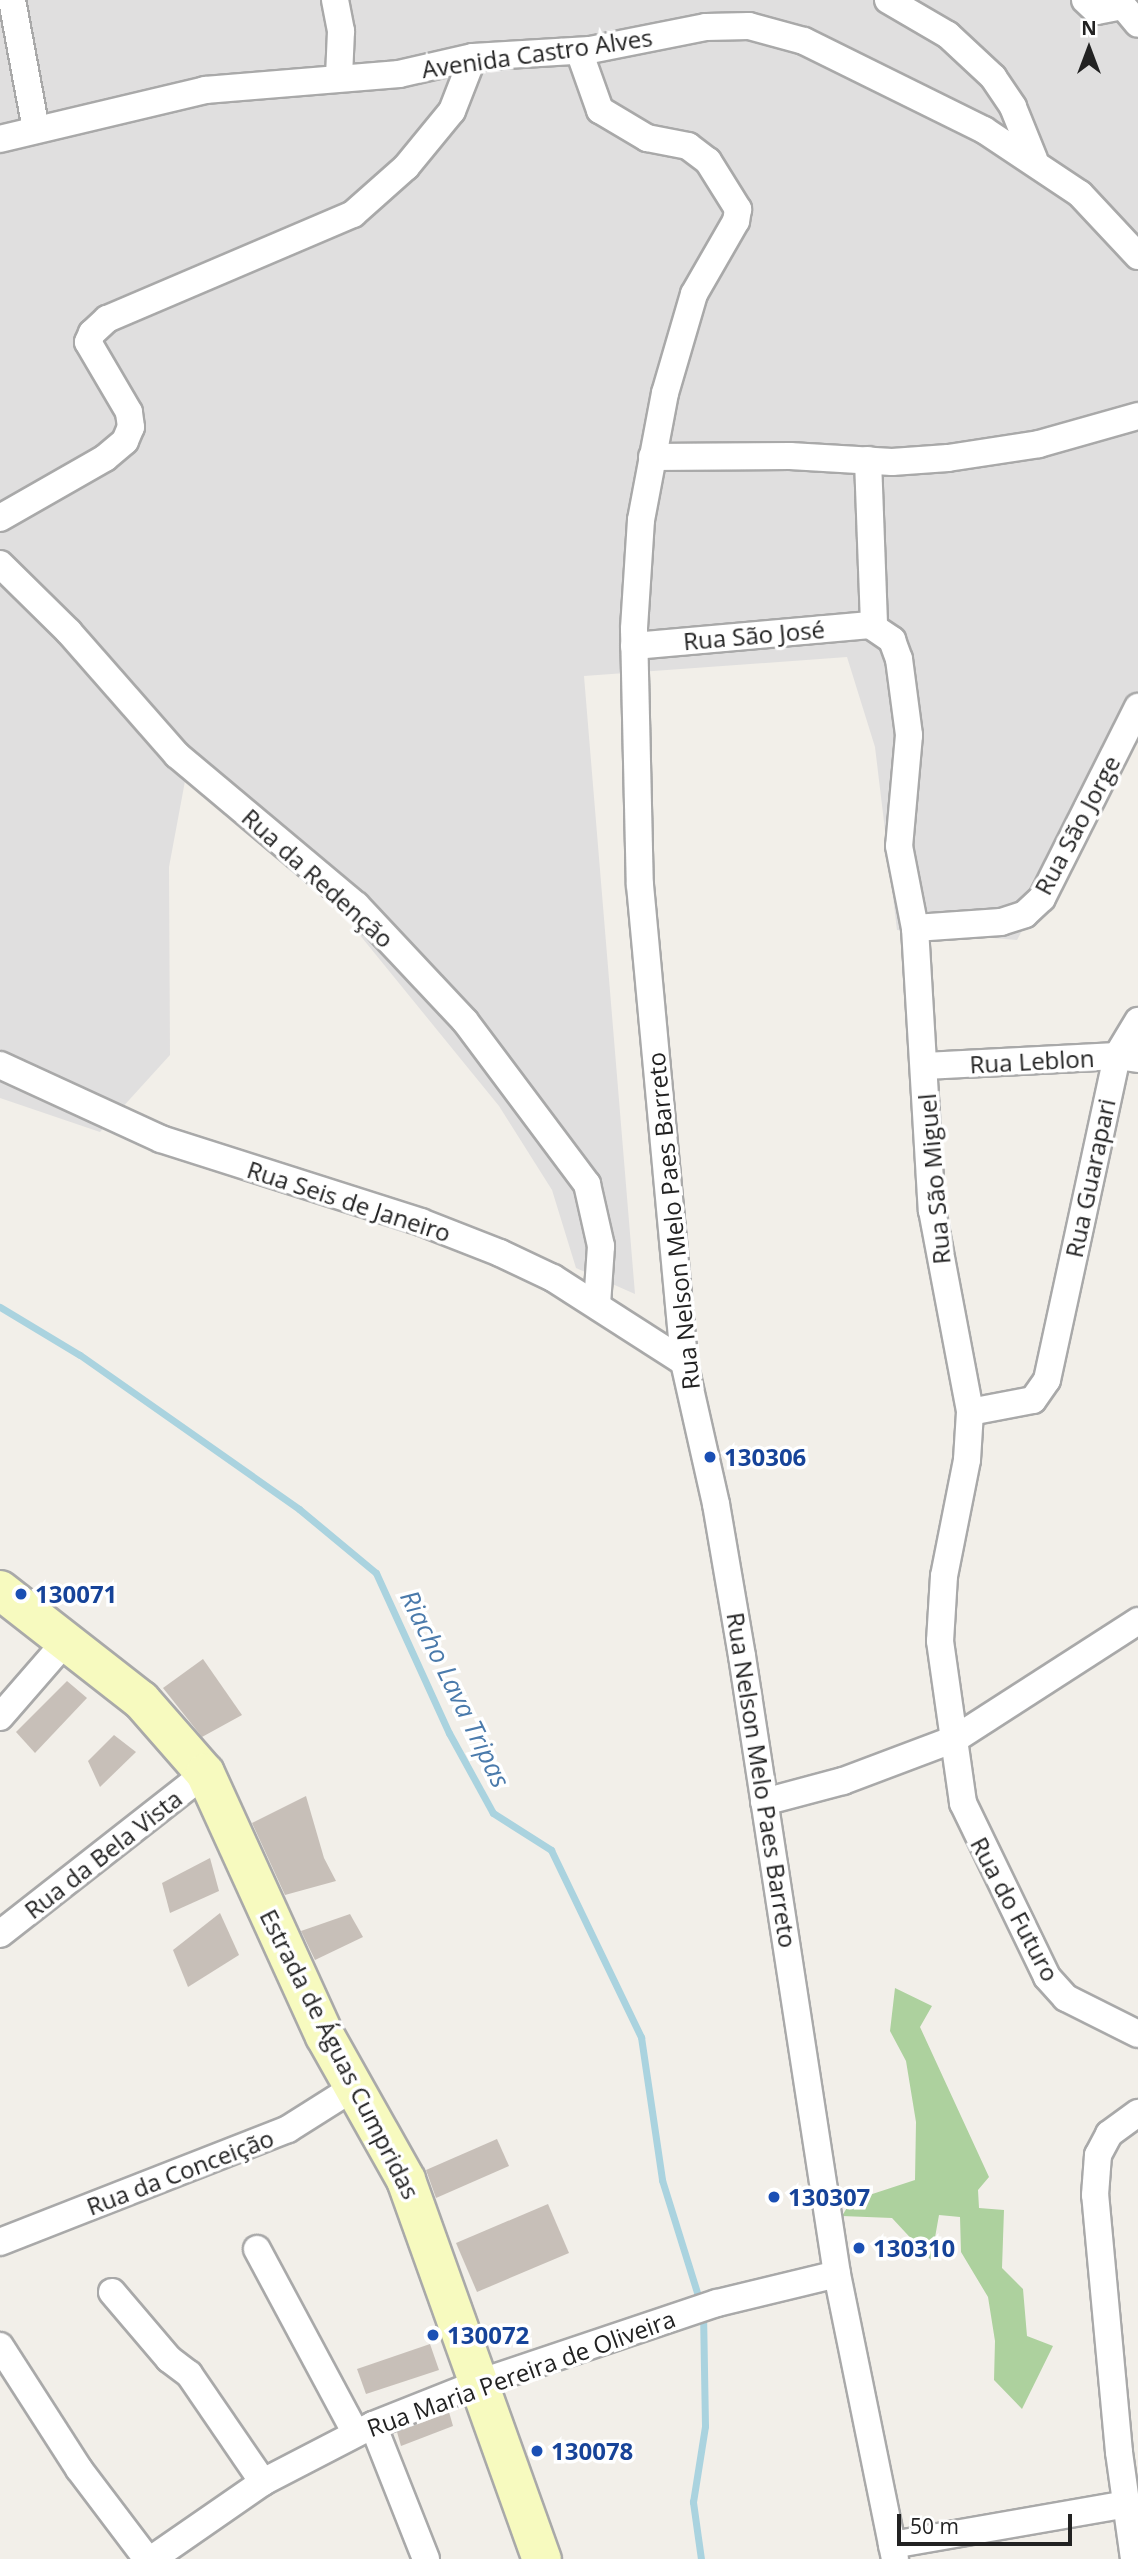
<!DOCTYPE html>
<meta charset="utf-8">
<style>
body{margin:0}
#map{position:relative;width:1138px;height:2559px;overflow:hidden;background:#f2efe9;font-family:"Open Sans",sans-serif}
div>[style]{position:absolute}
.residential>*{inset:0;background:#e0dfdf}
.forest>*{inset:0;background:#add19e}
.stream>*{height:7px;margin:-3.5px;padding:0 3.5px;transform-origin:3.5px;border-radius:3.5px;background:#aad3df}
.building>*{inset:0;background:#c7bfb8}
.roads{filter:drop-shadow(2px 0 #a9a9a9) drop-shadow(-2px 0 #a9a9a9) drop-shadow(0 2px #a9a9a9) drop-shadow(0 -2px #a9a9a9)}
.street>*{height:26px;margin:-13px;padding:0 13px;transform-origin:13px;border-radius:13px;background:#fff}
.secondary>*{height:38px;margin:-19px;padding:0 19px;transform-origin:19px;border-radius:19px;background:#f7fabf}
.dots>*{width:19px;height:19px;translate:-50% -50%;box-sizing:border-box;border:4px solid #fff;border-radius:50%}
span{translate:-50% -50%;white-space:nowrap;text-align:center;line-height:1.15;-webkit-text-stroke:7px #fff;paint-order:stroke}
.street-label{font-size:24px;color:#222}
.transit-label{font-size:24px;color:#164399;font-weight:700}
.left{translate:0 -50%;text-align:left}
.water-label{font-size:26px;color:#4a7aab;font-style:italic}
.north{position:absolute;left:1054px;top:14px;width:70px;height:70px;-webkit-text-stroke:5px #fff;paint-order:stroke;rotate:0deg;font-size:19px;font-weight:700;line-height:28px;text-align:center;color:#222}
.north::after{content:'';display:block;margin:auto;width:24px;height:32px;background:#222;clip-path:polygon(50% 0,100% 100%,50% 72%,0 100%)}
.scale{position:absolute;left:897px;top:2514px;width:175px;height:32px;box-sizing:border-box;border:4px solid #222;border-top:0;padding-left:9px;font-size:21px;line-height:24px;white-space:nowrap;color:#222;-webkit-text-stroke:5px #fff;paint-order:stroke}
</style>
<div id="map">
<div class="residential">
<i style="clip-path:polygon(0 0,1138px 0,1138px 717px,1017px 940px,897px 930px,875px 747px,847px 657px,584px 676px,635px 1294px,576px 1268px,552px 1190px,499px 1106px,315px 880px,188px 765px,169px 867px,170px 1055px,100px 1132px,0 1098px)"></i>
</div>
<div class="forest">
<i style="clip-path:polygon(895px 1988px,932px 2006px,920px 2027px,989px 2177px,978px 2190px,979px 2208px,1004px 2210px,1002px 2268px,1023px 2289px,1027px 2336px,1053px 2346px,1022px 2409px,994px 2380px,995px 2341px,988px 2297px,961px 2252px,960px 2217px,939px 2215px,931px 2260px,892px 2218px,842px 2216px,851px 2201px,915px 2180px,916px 2122px,906px 2061px,890px 2031px)"></i>
</div>
<div class="stream">
<i style="left:0;top:1307px;width:93px;rotate:31deg"></i>
<i style="left:80px;top:1355px;width:268px;rotate:35.1deg"></i>
<i style="left:299px;top:1509px;width:100px;rotate:39.7deg"></i>
<i style="left:376px;top:1573px;width:176px;rotate:65.5deg"></i>
<i style="left:449px;top:1733px;width:91px;rotate:61.2deg"></i>
<i style="left:493px;top:1813px;width:69px;rotate:32.5deg"></i>
<i style="left:551px;top:1850px;width:208px;rotate:64.3deg"></i>
<i style="left:641px;top:2037px;width:145px;rotate:81.6deg"></i>
<i style="left:662px;top:2180px;width:128px;rotate:72.7deg"></i>
<i style="left:701px;top:2559px;width:58px;rotate:-98deg"></i>
<i style="left:693px;top:2502px;width:77px;rotate:-81deg"></i>
<i style="left:705px;top:2426px;width:113px;rotate:-91deg"></i>
</div>
<div class="building">
<i style="clip-path:polygon(203px 1659px,242px 1715px,202px 1737px,163px 1688px)"></i>
<i style="clip-path:polygon(67px 1681px,87px 1698px,35px 1753px,16px 1732px)"></i>
<i style="clip-path:polygon(114px 1735px,136px 1752px,100px 1787px,88px 1761px)"></i>
<i style="clip-path:polygon(306px 1796px,324px 1858px,336px 1881px,285px 1895px,252px 1823px)"></i>
<i style="clip-path:polygon(210px 1858px,219px 1891px,170px 1913px,162px 1883px)"></i>
<i style="clip-path:polygon(220px 1913px,239px 1955px,188px 1987px,173px 1950px)"></i>
<i style="clip-path:polygon(350px 1914px,363px 1937px,315px 1960px,301px 1931px)"></i>
<i style="clip-path:polygon(497px 2139px,509px 2166px,436px 2198px,426px 2170px)"></i>
<i style="clip-path:polygon(548px 2204px,569px 2253px,477px 2292px,456px 2243px)"></i>
<i style="clip-path:polygon(430px 2344px,439px 2370px,366px 2394px,357px 2369px)"></i>
<i style="clip-path:polygon(449px 2412px,453px 2426px,401px 2446px,397px 2432px)"></i>
</div>
<div class="roads">
<div class="street">
<i style="left:12px;top:0;width:132px;rotate:79.5deg"></i>
<i style="left:335px;top:0;width:32px;rotate:79deg"></i>
<i style="left:341px;top:31px;width:46px;rotate:92.5deg"></i>
<i style="left:888px;top:0;width:69px;rotate:30.3deg"></i>
<i style="left:948px;top:35px;width:62px;rotate:43deg"></i>
<i style="left:993px;top:77px;width:36px;rotate:56deg"></i>
<i style="left:1013px;top:107px;width:56px;rotate:68deg"></i>
<i style="left:1085px;top:0;width:16px;rotate:43deg"></i>
<i style="left:1097px;top:11px;width:26px;rotate:-11deg"></i>
<i style="left:1123px;top:6px;width:23px;rotate:50deg"></i>
<i style="left:579px;top:51px;width:63px;rotate:70.4deg"></i>
<i style="left:600px;top:110px;width:55px;rotate:30.8deg"></i>
<i style="left:647px;top:138px;width:42px;rotate:11deg"></i>
<i style="left:688px;top:146px;width:25px;rotate:37deg"></i>
<i style="left:708px;top:161px;width:57px;rotate:58deg"></i>
<i style="left:738px;top:209px;width:12px;rotate:99deg"></i>
<i style="left:736px;top:221px;width:84px;rotate:119.9deg"></i>
<i style="left:694px;top:294px;width:103px;rotate:106.3deg"></i>
<i style="left:665px;top:393px;width:129px;rotate:100.7deg"></i>
<i style="left:641px;top:520px;width:109px;rotate:93.7deg"></i>
<i style="left:634px;top:629px;width:256px;rotate:88.7deg"></i>
<i style="left:640px;top:885px;width:479px;rotate:84.7deg"></i>
<i style="left:684px;top:1362px;width:146px;rotate:77.3deg"></i>
<i style="left:716px;top:1504px;width:154px;rotate:80.3deg"></i>
<i style="left:742px;top:1656px;width:625px;rotate:81.26deg"></i>
<i style="left:837px;top:2274px;width:291px;rotate:78.5deg"></i>
<i style="left:0;top:139px;width:211px;rotate:-13.4deg"></i>
<i style="left:205px;top:90px;width:195px;rotate:-4.7deg"></i>
<i style="left:399px;top:74px;width:76px;rotate:-12.9deg"></i>
<i style="left:473px;top:57px;width:117px;rotate:-3.4deg"></i>
<i style="left:590px;top:50px;width:118px;rotate:-11.2deg"></i>
<i style="left:706px;top:27px;width:43px;rotate:-1.3deg"></i>
<i style="left:749px;top:26px;width:57px;rotate:15.3deg"></i>
<i style="left:804px;top:41px;width:201px;rotate:26.3deg"></i>
<i style="left:984px;top:130px;width:115px;rotate:33.7deg"></i>
<i style="left:1080px;top:194px;width:85px;rotate:46.9deg"></i>
<i style="left:652px;top:457px;width:138px;rotate:-0.4deg"></i>
<i style="left:790px;top:456px;width:102px;rotate:3.4deg"></i>
<i style="left:892px;top:462px;width:56px;rotate:-4.1deg"></i>
<i style="left:948px;top:458px;width:92px;rotate:-8.7deg"></i>
<i style="left:1039px;top:444px;width:103px;rotate:-15.8deg"></i>
<i style="left:868px;top:460px;width:166px;rotate:87.9deg"></i>
<i style="left:0;top:518px;width:121px;rotate:-29.7deg"></i>
<i style="left:105px;top:458px;width:26px;rotate:-40deg"></i>
<i style="left:125px;top:441px;width:15px;rotate:-67deg"></i>
<i style="left:131px;top:427px;width:15px;rotate:-98deg"></i>
<i style="left:129px;top:412px;width:81px;rotate:-120.4deg"></i>
<i style="left:88px;top:342px;width:10px;rotate:-66deg"></i>
<i style="left:92px;top:333px;width:21px;rotate:-43deg"></i>
<i style="left:107px;top:319px;width:267px;rotate:-23.1deg"></i>
<i style="left:353px;top:214px;width:71px;rotate:-41.6deg"></i>
<i style="left:406px;top:167px;width:72px;rotate:-50.6deg"></i>
<i style="left:452px;top:111px;width:58px;rotate:-68.7deg"></i>
<i style="left:0;top:564px;width:97px;rotate:44.6deg"></i>
<i style="left:69px;top:632px;width:164px;rotate:48.7deg"></i>
<i style="left:177px;top:755px;width:234px;rotate:40deg"></i>
<i style="left:356px;top:905px;width:159px;rotate:46.8deg"></i>
<i style="left:465px;top:1021px;width:204px;rotate:53.2deg"></i>
<i style="left:587px;top:1184px;width:64px;rotate:77.3deg"></i>
<i style="left:601px;top:1246px;width:59px;rotate:93.9deg"></i>
<i style="left:634px;top:646px;width:237px;rotate:-5.1deg"></i>
<i style="left:870px;top:625px;width:27px;rotate:34deg"></i>
<i style="left:892px;top:640px;width:20px;rotate:70deg"></i>
<i style="left:899px;top:659px;width:77px;rotate:82.5deg"></i>
<i style="left:909px;top:735px;width:111px;rotate:95.1deg"></i>
<i style="left:899px;top:846px;width:84px;rotate:79deg"></i>
<i style="left:915px;top:928px;width:283px;rotate:86.6deg"></i>
<i style="left:932px;top:1210px;width:206px;rotate:79.3deg"></i>
<i style="left:970px;top:1412px;width:48px;rotate:93.6deg"></i>
<i style="left:967px;top:1460px;width:118px;rotate:101.2deg"></i>
<i style="left:944px;top:1576px;width:65px;rotate:93.5deg"></i>
<i style="left:940px;top:1641px;width:164px;rotate:81.9deg"></i>
<i style="left:963px;top:1803px;width:193px;rotate:64.2deg"></i>
<i style="left:1047px;top:1977px;width:28px;rotate:48deg"></i>
<i style="left:1066px;top:1998px;width:80px;rotate:26.6deg"></i>
<i style="left:915px;top:928px;width:86px;rotate:-4deg"></i>
<i style="left:1001px;top:922px;width:25px;rotate:-18deg"></i>
<i style="left:1025px;top:914px;width:23px;rotate:-43deg"></i>
<i style="left:1042px;top:898px;width:214px;rotate:-63.3deg"></i>
<i style="left:0;top:1065px;width:177px;rotate:24.7deg"></i>
<i style="left:161px;top:1139px;width:273px;rotate:17.7deg"></i>
<i style="left:421px;top:1222px;width:85px;rotate:21.4deg"></i>
<i style="left:500px;top:1253px;width:59px;rotate:25.3deg"></i>
<i style="left:553px;top:1278px;width:156px;rotate:32.7deg"></i>
<i style="left:925px;top:1066px;width:192px;rotate:-3deg"></i>
<i style="left:1117px;top:1056px;width:21px;rotate:8deg"></i>
<i style="left:970px;top:1412px;width:64px;rotate:-10.8deg"></i>
<i style="left:1033px;top:1400px;width:24px;rotate:-55deg"></i>
<i style="left:1047px;top:1380px;width:331px;rotate:-77.8deg"></i>
<i style="left:1117px;top:1056px;width:41px;rotate:-59deg"></i>
<i style="left:0;top:1717px;width:101px;rotate:-49deg"></i>
<i style="left:764px;top:1802px;width:82px;rotate:-14.9deg"></i>
<i style="left:843px;top:1781px;width:120px;rotate:-20.6deg"></i>
<i style="left:955px;top:1739px;width:218px;rotate:-32.8deg"></i>
<i style="left:0;top:1934px;width:261px;rotate:-38.1deg"></i>
<i style="left:0;top:2242px;width:309px;rotate:-21.4deg"></i>
<i style="left:288px;top:2129px;width:77px;rotate:-32.2deg"></i>
<i style="left:257px;top:2249px;width:208px;rotate:61.8deg"></i>
<i style="left:112px;top:2292px;width:88px;rotate:49.6deg"></i>
<i style="left:169px;top:2359px;width:25px;rotate:37deg"></i>
<i style="left:189px;top:2374px;width:131px;rotate:55.6deg"></i>
<i style="left:0;top:2346px;width:146px;rotate:57.3deg"></i>
<i style="left:79px;top:2469px;width:113px;rotate:52.9deg"></i>
<i style="left:373px;top:2425px;width:144px;rotate:68.4deg"></i>
<i style="left:892px;top:2545px;width:238px;rotate:-9.9deg"></i>
<i style="left:152px;top:2559px;width:135px;rotate:-34.7deg"></i>
<i style="left:263px;top:2482px;width:124px;rotate:-27.4deg"></i>
<i style="left:373px;top:2425px;width:111px;rotate:-21.7deg"></i>
<i style="left:476px;top:2384px;width:254px;rotate:-18.6deg"></i>
<i style="left:717px;top:2303px;width:123px;rotate:-13.6deg"></i>
<i style="left:1134px;top:2559px;width:108px;rotate:-98deg"></i>
<i style="left:1119px;top:2452px;width:258px;rotate:-95.3deg"></i>
<i style="left:1095px;top:2195px;width:40px;rotate:-85.7deg"></i>
<i style="left:1098px;top:2155px;width:24px;rotate:-62deg"></i>
<i style="left:1109px;top:2134px;width:36px;rotate:-36deg"></i>
</div>
<div class="secondary">
<i style="left:0;top:1590px;width:179px;rotate:38deg"></i>
<i style="left:141px;top:1700px;width:97px;rotate:48.8deg"></i>
<i style="left:205px;top:1773px;width:289px;rotate:65.5deg"></i>
<i style="left:325px;top:2036px;width:165px;rotate:60.6deg"></i>
<i style="left:406px;top:2180px;width:403px;rotate:70.3deg"></i>
</div>
</div>
<div class="dots">
<i style="left:710px;top:1457px;background:#1a4fb4"></i>
<i style="left:21px;top:1594px;background:#1a4fb4"></i>
<i style="left:774px;top:2197px;background:#1a4fb4"></i>
<i style="left:859px;top:2248px;background:#1a4fb4"></i>
<i style="left:433px;top:2335px;background:#1a4fb4"></i>
<i style="left:537px;top:2451px;background:#1a4fb4"></i>
</div>
<div class="street-label">
<span style="left:537px;top:53px;rotate:-8deg">Avenida Castro Alves</span>
<span style="left:754px;top:635px;rotate:-5deg">Rua São José</span>
<span style="left:1077px;top:825px;rotate:-62deg">Rua São Jorge</span>
<span style="left:318px;top:878px;rotate:42deg">Rua da Redenção</span>
<span style="left:1032px;top:1061px;rotate:-3deg">Rua Leblon</span>
<span style="left:1090px;top:1178px;rotate:-78deg">Rua Guarapari</span>
<span style="left:934px;top:1179px;rotate:-95deg">Rua São Miguel</span>
<span style="left:349px;top:1201px;rotate:18deg">Rua Seis de Janeiro</span>
<span style="left:673px;top:1221px;rotate:-96deg">Rua Nelson Melo Paes Barreto</span>
<span style="left:762px;top:1780px;rotate:81deg">Rua Nelson Melo Paes Barreto</span>
<span style="left:103px;top:1854px;rotate:-38deg">Rua da Bela Vista</span>
<span style="left:1015px;top:1909px;rotate:62deg">Rua do Futuro</span>
<span style="left:340px;top:2054px;rotate:63deg">Estrada de Águas Cumpridas</span>
<span style="left:180px;top:2172px;rotate:-21deg">Rua da Conceição</span>
<span style="left:521px;top:2373px;rotate:-20deg">Rua Maria Pereira de Oliveira</span>
</div>
<div class="transit-label">
<span class="left" style="left:724px;top:1457px">130306</span>
<span class="left" style="left:35px;top:1594px">130071</span>
<span class="left" style="left:788px;top:2197px">130307</span>
<span class="left" style="left:873px;top:2248px">130310</span>
<span class="left" style="left:447px;top:2335px">130072</span>
<span class="left" style="left:551px;top:2451px">130078</span>
</div>
<div class="water-label">
<span style="left:455px;top:1689px;rotate:64deg">Riacho Lava Tripas</span>
</div>
<div class="north">N</div>
<div class="scale">50 m</div>
</div>
